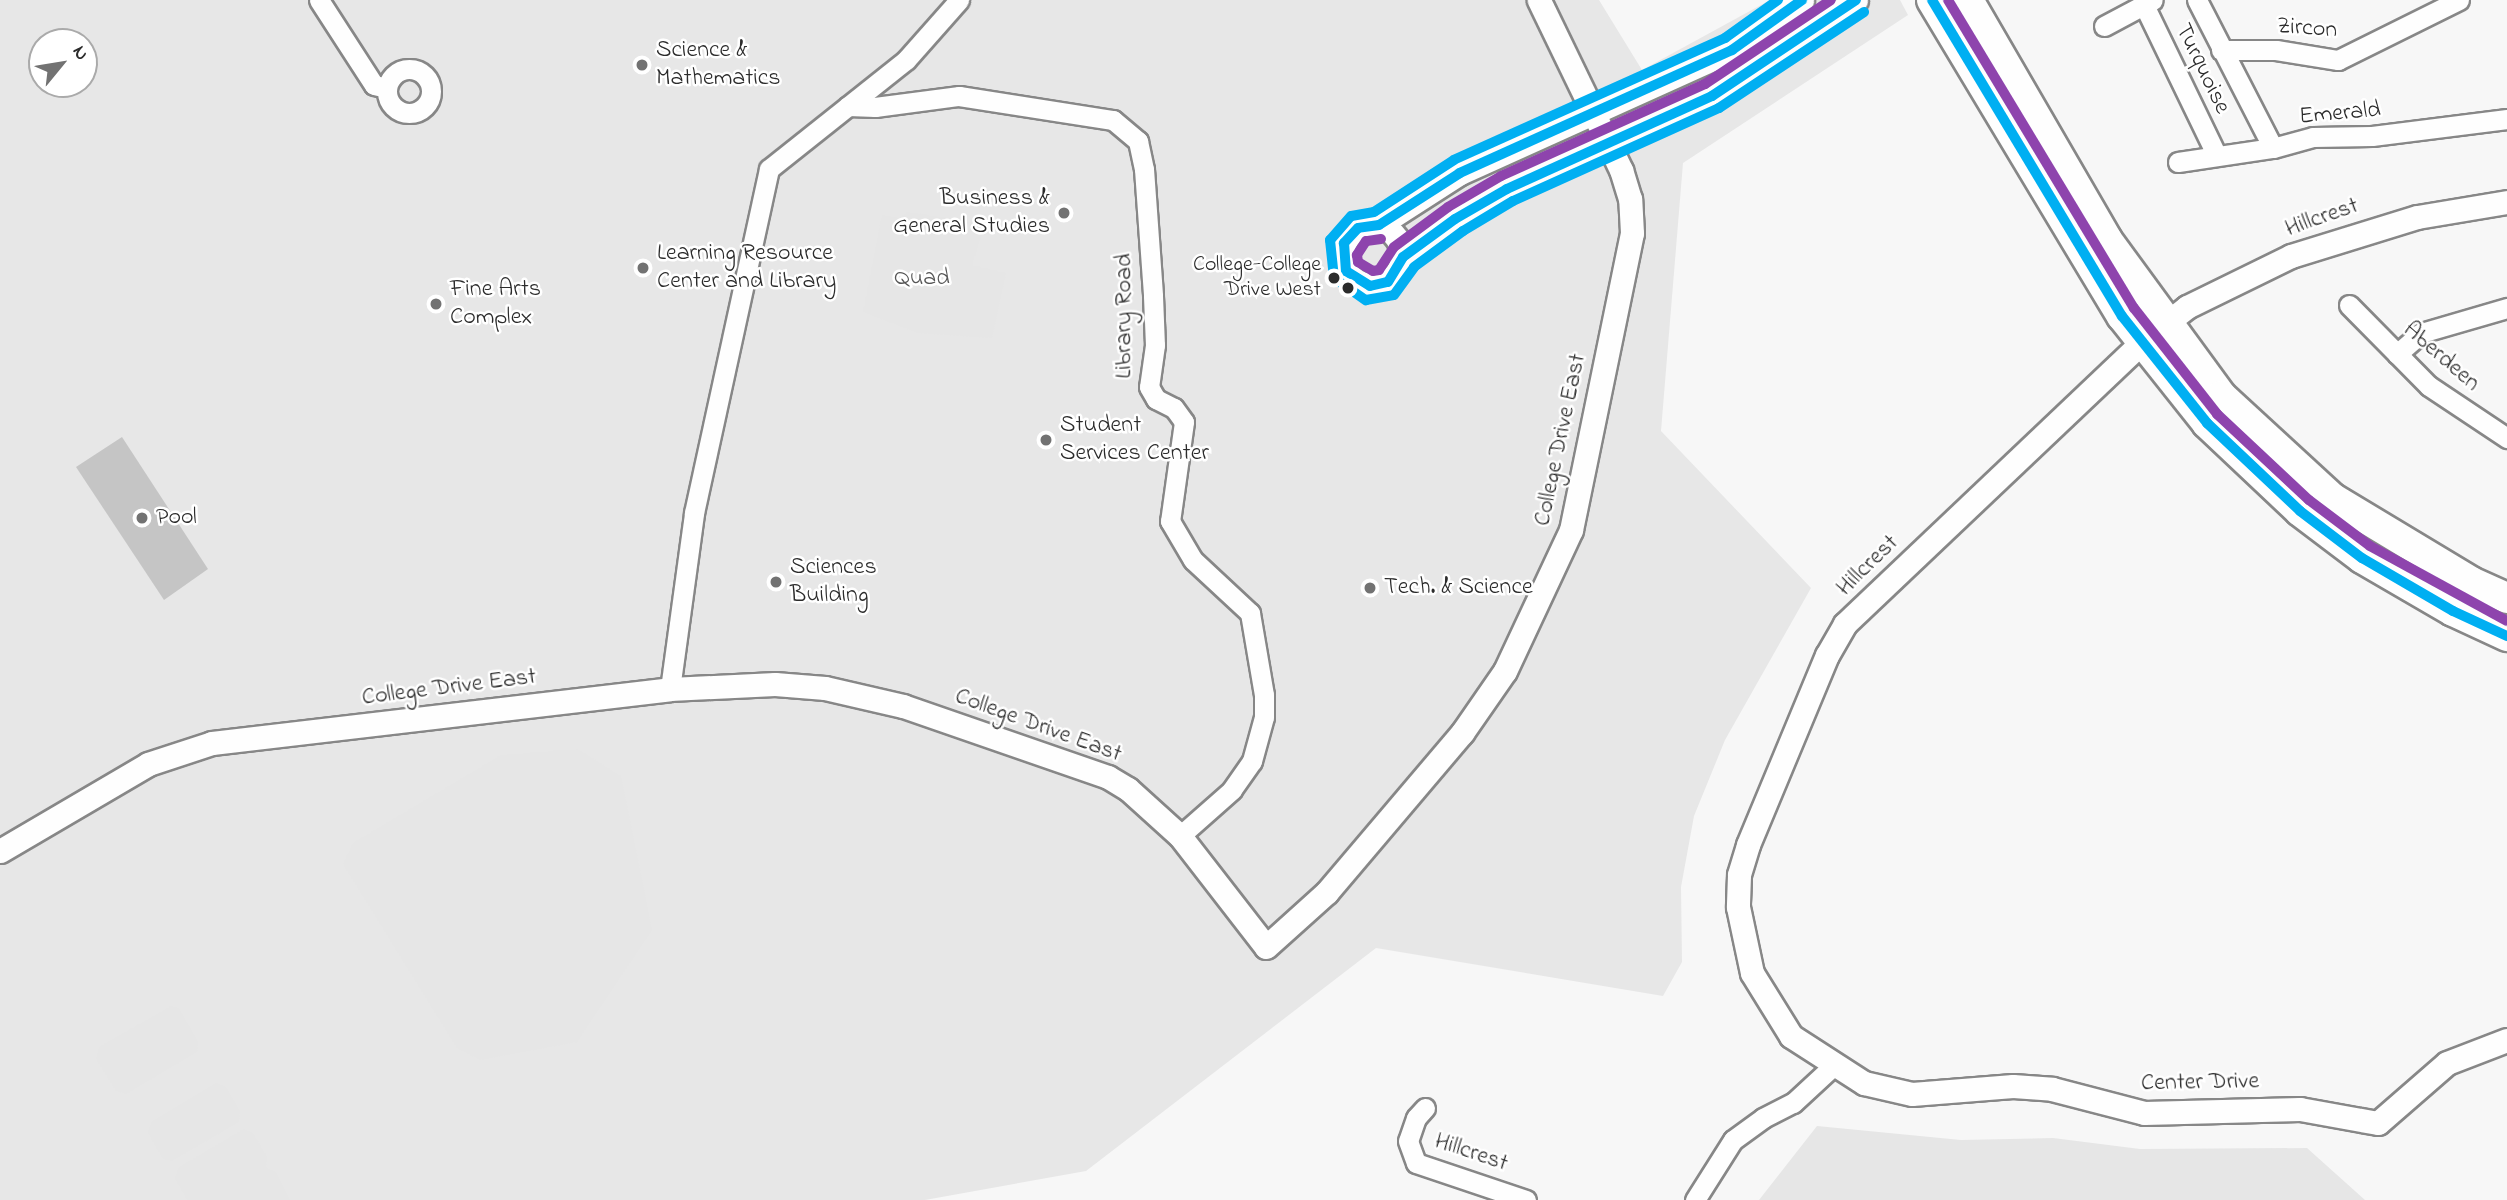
<!DOCTYPE html>
<style>
body{margin:0}
#map{position:relative;width:2507px;height:1200px;overflow:hidden;background:#f7f7f7;font-family:"Indie Flower",sans-serif}
div>[style]{position:absolute}
.built>*{inset:0;background:#e7e7e7}
.green>*{inset:0;background:#e6e6e6}
.water>*{inset:0;background:#c5c5c5}
.roads{filter:drop-shadow(2px 0 #878787) drop-shadow(-2px 0 #878787) drop-shadow(0 2px #878787) drop-shadow(0 -2px #878787)}
.minor>*{height:19px;margin:-9.5px;padding:0 9.5px;transform-origin:9.5px;border-radius:9.5px;background:#fefefe}
.minor>.ring{margin:-9.5px;padding:0;box-sizing:content-box;background:none;border:19px solid #fefefe;border-radius:50%}
.tertiary>*{height:23px;margin:-11.5px;padding:0 11.5px;transform-origin:11.5px;border-radius:11.5px;background:#fefefe}
.tertiary>.ring{margin:-11.5px;padding:0;box-sizing:content-box;background:none;border:23px solid #fefefe;border-radius:50%}
.primary>*{height:30px;margin:-15px;padding:0 15px;transform-origin:15px;border-radius:15px;background:#fefefe}
.bus-1>*{height:10px;margin:-5px;padding:0 5px;transform-origin:5px;border-radius:5px;background:#00aff2}
.bus-2>*{height:10px;margin:-5px;padding:0 5px;transform-origin:5px;border-radius:5px;background:#00aff2}
.bus-3>*{height:10px;margin:-5px;padding:0 5px;transform-origin:5px;border-radius:5px;background:#8e44ad}
.dots>*{width:19px;height:19px;translate:-50% -50%;box-sizing:border-box;border:4px solid #fff;border-radius:50%}
span{translate:-50% -50%;white-space:nowrap;text-align:center;line-height:1.15;-webkit-text-stroke:5px #fff;paint-order:stroke}
.bus-label{font-size:22px;color:#2b2b2b}
.right{translate:-100% -50%;text-align:right}
.street-label{font-size:24px;color:#2b2b2b}
.poi-label{font-size:24px;color:#2b2b2b}
.left{translate:0 -50%;text-align:left}
.park-label{font-size:24px;color:#565656}
.north{position:absolute;left:28px;top:28px;width:70px;height:70px;box-sizing:border-box;background:#fff;border:2px solid #aaa;border-radius:50%;rotate:60deg;font-size:19px;font-weight:700;line-height:28px;text-align:center;color:#2b2b2b}
.north::after{content:'';display:block;margin:auto;width:24px;height:32px;background:#727272;clip-path:polygon(50% 0,100% 100%,50% 72%,0 100%)}
</style>
<div id="map">
<div class="built">
<i style="clip-path:polygon(evenodd,0 0,1599px 0,1642px 70px,1770px 0,1900px 0,1908px 15px,1683px 163px,1661px 431px,1811px 588px,1725px 740px,1694px 816px,1681px 887px,1682px 962px,1663px 996px,1376px 948px,1086px 1171px,925px 1200px,0 1200px,0 0,42px 42px,84px 42px,84px 84px,42px 84px,42px 42px)"></i>
</div>
<div class="green">
<i style="clip-path:polygon(908px 212px,985px 224px,972px 265px,1006px 273px,992px 338px,918px 333px,863px 312px,882px 215px,900px 218px)"></i>
<i style="clip-path:polygon(578px 749px,621px 776px,652px 930px,577px 1042px,480px 1060px,457px 1048px,343px 864px,353px 843px,501px 755px)"></i>
<i style="clip-path:polygon(171px 1006px,179px 1008px,198px 1042px,197px 1052px,126px 1094px,116px 1091px,96px 1059px,99px 1047px)"></i>
<i style="clip-path:polygon(216px 1083px,226px 1087px,240px 1111px,239px 1122px,172px 1161px,163px 1159px,148px 1133px,151px 1122px)"></i>
<i style="clip-path:polygon(1817px 1126px,1961px 1140px,2053px 1138px,2140px 1149px,2307px 1148px,2365px 1200px,1759px 1200px)"></i>
<i style="clip-path:polygon(244px 1129px,253px 1133px,267px 1157px,266px 1168px,276px 1172px,290px 1200px,187px 1200px,175px 1179px,178px 1168px)"></i>
</div>
<div class="water">
<i style="clip-path:polygon(122px 437px,208px 569px,164px 600px,76px 467px)"></i>
</div>
<div class="roads">
<div class="minor">
<i style="left:319px;top:0;width:101px;rotate:57.1deg"></i>
<i style="left:374px;top:85px;width:13px;rotate:13deg"></i>
<i style="left:2197px;top:0;width:166px;rotate:62.8deg"></i>
<i style="left:2144px;top:5px;width:165px;rotate:64.2deg"></i>
<i style="left:2104px;top:26px;width:55px;rotate:-28deg"></i>
<i style="left:2221px;top:50px;width:55px"></i>
<i style="left:2276px;top:50px;width:63px;rotate:9.2deg"></i>
<i style="left:2338px;top:60px;width:135px;rotate:-26.4deg"></i>
<i class="ring" style="left:387px;top:69px;width:25px;height:25px"></i>
<i style="left:848px;top:106px;width:27px;rotate:2deg"></i>
<i style="left:875px;top:107px;width:85px;rotate:-7.5deg"></i>
<i style="left:959px;top:96px;width:156px;rotate:8.9deg"></i>
<i style="left:1113px;top:120px;width:33px;rotate:40deg"></i>
<i style="left:1138px;top:141px;width:29px;rotate:78deg"></i>
<i style="left:1144px;top:169px;width:127px;rotate:85.9deg"></i>
<i style="left:1153px;top:296px;width:49px;rotate:87.7deg"></i>
<i style="left:1155px;top:345px;width:42px;rotate:98.1deg"></i>
<i style="left:1149px;top:387px;width:14px;rotate:60deg"></i>
<i style="left:1156px;top:399px;width:20px;rotate:27deg"></i>
<i style="left:1174px;top:408px;width:17px;rotate:54deg"></i>
<i style="left:1184px;top:422px;width:100px;rotate:98deg"></i>
<i style="left:1170px;top:521px;width:45px;rotate:59.5deg"></i>
<i style="left:1193px;top:560px;width:78px;rotate:42.9deg"></i>
<i style="left:1250px;top:613px;width:83px;rotate:80.3deg"></i>
<i style="left:1264px;top:695px;width:22px;rotate:90deg"></i>
<i style="left:1264px;top:717px;width:46px;rotate:105.3deg"></i>
<i style="left:1252px;top:761px;width:35px;rotate:125deg"></i>
<i style="left:1232px;top:790px;width:69px;rotate:138.5deg"></i>
<i style="left:2178px;top:162px;width:96px;rotate:-8.4deg"></i>
<i style="left:2273px;top:148px;width:41px;rotate:-15.4deg"></i>
<i style="left:2313px;top:137px;width:59px;rotate:-1deg"></i>
<i style="left:2372px;top:136px;width:136px;rotate:-7.2deg"></i>
<i style="left:2349px;top:305px;width:114px;rotate:45.4deg"></i>
<i style="left:2429px;top:386px;width:94px;rotate:33.7deg"></i>
<i style="left:2397px;top:354px;width:32px;rotate:-41deg"></i>
<i style="left:2421px;top:333px;width:90px;rotate:-16.2deg"></i>
<i style="left:670px;top:689px;width:178px;rotate:-82.2deg"></i>
<i style="left:694px;top:513px;width:352px;rotate:-77.7deg"></i>
<i style="left:769px;top:169px;width:175px;rotate:-38.5deg"></i>
<i style="left:906px;top:60px;width:80px;rotate:-48.5deg"></i>
<i style="left:1425px;top:1108px;width:13px;rotate:132deg"></i>
<i style="left:1416px;top:1118px;width:24px;rotate:109deg"></i>
<i style="left:1408px;top:1141px;width:23px;rotate:70deg"></i>
<i style="left:1416px;top:1163px;width:116px;rotate:18.6deg"></i>
<i style="left:1695px;top:1200px;width:71px;rotate:-57.7deg"></i>
<i style="left:1733px;top:1140px;width:37px;rotate:-36deg"></i>
<i style="left:1763px;top:1118px;width:34px;rotate:-27deg"></i>
<i style="left:1793px;top:1103px;width:53px;rotate:-42.7deg"></i>
</div>
<div class="tertiary">
<i style="left:2507px;top:202px;width:91px;rotate:170.5deg"></i>
<i style="left:2417px;top:217px;width:132px;rotate:162.8deg"></i>
<i style="left:2291px;top:256px;width:116px;rotate:153.9deg"></i>
<i style="left:2187px;top:307px;width:58px;rotate:142deg"></i>
<i style="left:2141px;top:343px;width:408px;rotate:136.5deg"></i>
<i style="left:1845px;top:624px;width:36px;rotate:120deg"></i>
<i style="left:1827px;top:655px;width:206px;rotate:112.6deg"></i>
<i style="left:1748px;top:845px;width:31px;rotate:107deg"></i>
<i style="left:1739px;top:875px;width:32px;rotate:92deg"></i>
<i style="left:1738px;top:907px;width:67px;rotate:78deg"></i>
<i style="left:1752px;top:973px;width:74px;rotate:58.2deg"></i>
<i style="left:1791px;top:1036px;width:87px;rotate:32.8deg"></i>
<i style="left:1864px;top:1083px;width:49px;rotate:12.9deg"></i>
<i style="left:1912px;top:1094px;width:101px;rotate:-4.5deg"></i>
<i style="left:2013px;top:1086px;width:39px;rotate:4deg"></i>
<i style="left:2052px;top:1089px;width:95px;rotate:14.6deg"></i>
<i style="left:2144px;top:1113px;width:156px;rotate:-1.5deg"></i>
<i style="left:2300px;top:1109px;width:79px;rotate:10.2deg"></i>
<i style="left:2378px;top:1123px;width:91px;rotate:-41deg"></i>
<i style="left:2447px;top:1063px;width:64px;rotate:-21deg"></i>
<i class="ring" style="left:1342px;top:225px;width:37px;height:37px"></i>
<i style="left:1379px;top:225px;width:96px;rotate:-32.7deg"></i>
<i style="left:1460px;top:173px;width:299px;rotate:-24.3deg"></i>
<i style="left:1732px;top:50px;width:86px;rotate:-35.5deg"></i>
<i style="left:1403px;top:257px;width:33px;rotate:-40deg"></i>
<i style="left:1428px;top:236px;width:92px;rotate:-30.7deg"></i>
<i style="left:1507px;top:189px;width:225px;rotate:-24.4deg"></i>
<i style="left:1712px;top:96px;width:173px;rotate:-33.7deg"></i>
<i style="left:0;top:851px;width:172px;rotate:-30.4deg"></i>
<i style="left:148px;top:764px;width:67px;rotate:-18.2deg"></i>
<i style="left:212px;top:743px;width:461px;rotate:-6.7deg"></i>
<i style="left:670px;top:689px;width:105px;rotate:-2.7deg"></i>
<i style="left:775px;top:684px;width:50px;rotate:4.6deg"></i>
<i style="left:825px;top:688px;width:80px;rotate:13deg"></i>
<i style="left:903px;top:706px;width:217px;rotate:19.1deg"></i>
<i style="left:1108px;top:777px;width:23px;rotate:31deg"></i>
<i style="left:1128px;top:789px;width:70px;rotate:42.1deg"></i>
<i style="left:1180px;top:836px;width:140px;rotate:52.2deg"></i>
<i style="left:1266px;top:947px;width:82px;rotate:-42deg"></i>
<i style="left:1327px;top:892px;width:209px;rotate:-49.7deg"></i>
<i style="left:1462px;top:733px;width:75px;rotate:-55.3deg"></i>
<i style="left:1505px;top:671px;width:156px;rotate:-64.9deg"></i>
<i style="left:1571px;top:530px;width:303px;rotate:-78.4deg"></i>
<i style="left:1632px;top:233px;width:34px;rotate:-93deg"></i>
<i style="left:1630px;top:199px;width:30px;rotate:-107deg"></i>
<i style="left:1621px;top:170px;width:189px;rotate:-115.8deg"></i>
</div>
<div class="primary">
<i style="left:1932px;top:0;width:369px;rotate:59deg"></i>
<i style="left:2122px;top:316px;width:137px;rotate:51.5deg"></i>
<i style="left:2207px;top:423px;width:128px;rotate:43.4deg"></i>
<i style="left:2300px;top:511px;width:78px;rotate:37.2deg"></i>
<i style="left:2362px;top:558px;width:105px;rotate:30.2deg"></i>
<i style="left:2453px;top:611px;width:60px;rotate:24.8deg"></i>
<i style="left:1968px;top:0;width:277px;rotate:59.9deg"></i>
<i style="left:2107px;top:240px;width:193px;rotate:53.8deg"></i>
<i style="left:2221px;top:396px;width:151px;rotate:42.6deg"></i>
<i style="left:2332px;top:498px;width:162px;rotate:31.1deg"></i>
<i style="left:2471px;top:582px;width:39px;rotate:24deg"></i>
</div>
</div>
<div class="bus-1">
<i style="left:1802px;top:0;width:86px;rotate:144.5deg"></i>
<i style="left:1732px;top:50px;width:299px;rotate:155.7deg"></i>
<i style="left:1460px;top:173px;width:96px;rotate:147.3deg"></i>
<i style="left:1379px;top:225px;width:21px;rotate:172deg"></i>
<i style="left:1358px;top:228px;width:21px;rotate:133deg"></i>
<i style="left:1344px;top:243px;width:28px;rotate:86deg"></i>
<i style="left:1346px;top:271px;width:28px;rotate:32deg"></i>
<i style="left:1370px;top:286px;width:18px;rotate:-13deg"></i>
<i style="left:1388px;top:282px;width:29px;rotate:-59deg"></i>
<i style="left:1403px;top:257px;width:64px;rotate:-36.2deg"></i>
<i style="left:1455px;top:219px;width:60px;rotate:-30deg"></i>
<i style="left:1507px;top:189px;width:225px;rotate:-24.4deg"></i>
<i style="left:1712px;top:96px;width:173px;rotate:-33.7deg"></i>
<i style="left:1932px;top:0;width:369px;rotate:59deg"></i>
<i style="left:2122px;top:316px;width:137px;rotate:51.5deg"></i>
<i style="left:2207px;top:423px;width:128px;rotate:43.4deg"></i>
<i style="left:2300px;top:511px;width:78px;rotate:37.2deg"></i>
<i style="left:2362px;top:558px;width:105px;rotate:30.2deg"></i>
<i style="left:2453px;top:611px;width:60px;rotate:24.8deg"></i>
</div>
<div class="bus-2">
<i style="left:1778px;top:0;width:65px;rotate:144.4deg"></i>
<i style="left:1725px;top:38px;width:297px;rotate:155.8deg"></i>
<i style="left:1454px;top:160px;width:95px;rotate:147deg"></i>
<i style="left:1374px;top:212px;width:23px;rotate:170deg"></i>
<i style="left:1351px;top:216px;width:32px;rotate:131deg"></i>
<i style="left:1330px;top:240px;width:38px;rotate:84deg"></i>
<i style="left:1334px;top:278px;width:39px;rotate:35deg"></i>
<i style="left:1366px;top:300px;width:28px;rotate:-10deg"></i>
<i style="left:1394px;top:295px;width:34px;rotate:-54deg"></i>
<i style="left:1414px;top:267px;width:61px;rotate:-36.3deg"></i>
<i style="left:1463px;top:231px;width:58px;rotate:-31deg"></i>
<i style="left:1513px;top:201px;width:226px;rotate:-24.3deg"></i>
<i style="left:1719px;top:108px;width:174px;rotate:-33.5deg"></i>
</div>
<div class="bus-3">
<i style="left:1948px;top:0;width:360px;rotate:58.9deg"></i>
<i style="left:2134px;top:308px;width:135px;rotate:51.9deg"></i>
<i style="left:2217px;top:414px;width:126px;rotate:43.1deg"></i>
<i style="left:2309px;top:500px;width:76px;rotate:37deg"></i>
<i style="left:2370px;top:546px;width:156px;rotate:28.7deg"></i>
<i style="left:1381px;top:239px;width:15px;rotate:172deg"></i>
<i style="left:1366px;top:241px;width:17px;rotate:123deg"></i>
<i style="left:1357px;top:255px;width:7px;rotate:82deg"></i>
<i style="left:1358px;top:262px;width:17px;rotate:31deg"></i>
<i style="left:1373px;top:271px;width:6px;rotate:-9deg"></i>
<i style="left:1379px;top:270px;width:27px;rotate:-57deg"></i>
<i style="left:1394px;top:247px;width:67px;rotate:-36.5deg"></i>
<i style="left:1448px;top:207px;width:61px;rotate:-30.3deg"></i>
<i style="left:1501px;top:176px;width:224px;rotate:-24.3deg"></i>
<i style="left:1705px;top:84px;width:151px;rotate:-33.7deg"></i>
</div>
<div class="dots">
<i style="left:642px;top:65px;background:#727272"></i>
<i style="left:1064px;top:213px;background:#727272"></i>
<i style="left:643px;top:268px;background:#727272"></i>
<i style="left:1334px;top:278px;background:#2b2b2b"></i>
<i style="left:1348px;top:288px;background:#2b2b2b"></i>
<i style="left:436px;top:304px;background:#727272"></i>
<i style="left:1046px;top:440px;background:#727272"></i>
<i style="left:142px;top:518px;background:#727272"></i>
<i style="left:776px;top:582px;background:#727272"></i>
<i style="left:1370px;top:588px;background:#727272"></i>
</div>
<div class="bus-label">
<span class="right" style="left:1321px;top:278px">College-College<br>Drive West</span>
</div>
<div class="street-label">
<span style="left:2307px;top:29px;rotate:4deg">Zircon</span>
<span style="left:2202px;top:69px;rotate:64deg">Turquoise</span>
<span style="left:2340px;top:114px;rotate:-5deg">Emerald</span>
<span style="left:2322px;top:218px;rotate:-19deg">Hillcrest</span>
<span style="left:1125px;top:316px;rotate:-90deg">Library Road</span>
<span style="left:2441px;top:357px;rotate:41deg">Aberdeen</span>
<span style="left:1561px;top:440px;rotate:-78deg">College Drive East</span>
<span style="left:1868px;top:566px;rotate:-44deg">Hillcrest</span>
<span style="left:449px;top:688px;rotate:-7deg">College Drive East</span>
<span style="left:1038px;top:726px;rotate:20deg">College Drive East</span>
<span style="left:2200px;top:1083px;rotate:-1deg">Center Drive</span>
<span style="left:1471px;top:1153px;rotate:19deg">Hillcrest</span>
</div>
<div class="poi-label">
<span class="left" style="left:656px;top:65px">Science &amp;<br>Mathematics</span>
<span class="right" style="left:1050px;top:213px">Business &amp;<br>General Studies</span>
<span class="left" style="left:657px;top:268px">Learning Resource<br>Center and Library</span>
<span class="left" style="left:450px;top:304px">Fine Arts<br>Complex</span>
<span class="left" style="left:1060px;top:440px">Student<br>Services Center</span>
<span class="left" style="left:156px;top:518px">Pool</span>
<span class="left" style="left:790px;top:582px">Sciences<br>Building</span>
<span class="left" style="left:1384px;top:588px">Tech. &amp; Science</span>
</div>
<div class="park-label">
<span style="left:922px;top:279px">Quad</span>
</div>
<div class="north">N</div>
</div>
